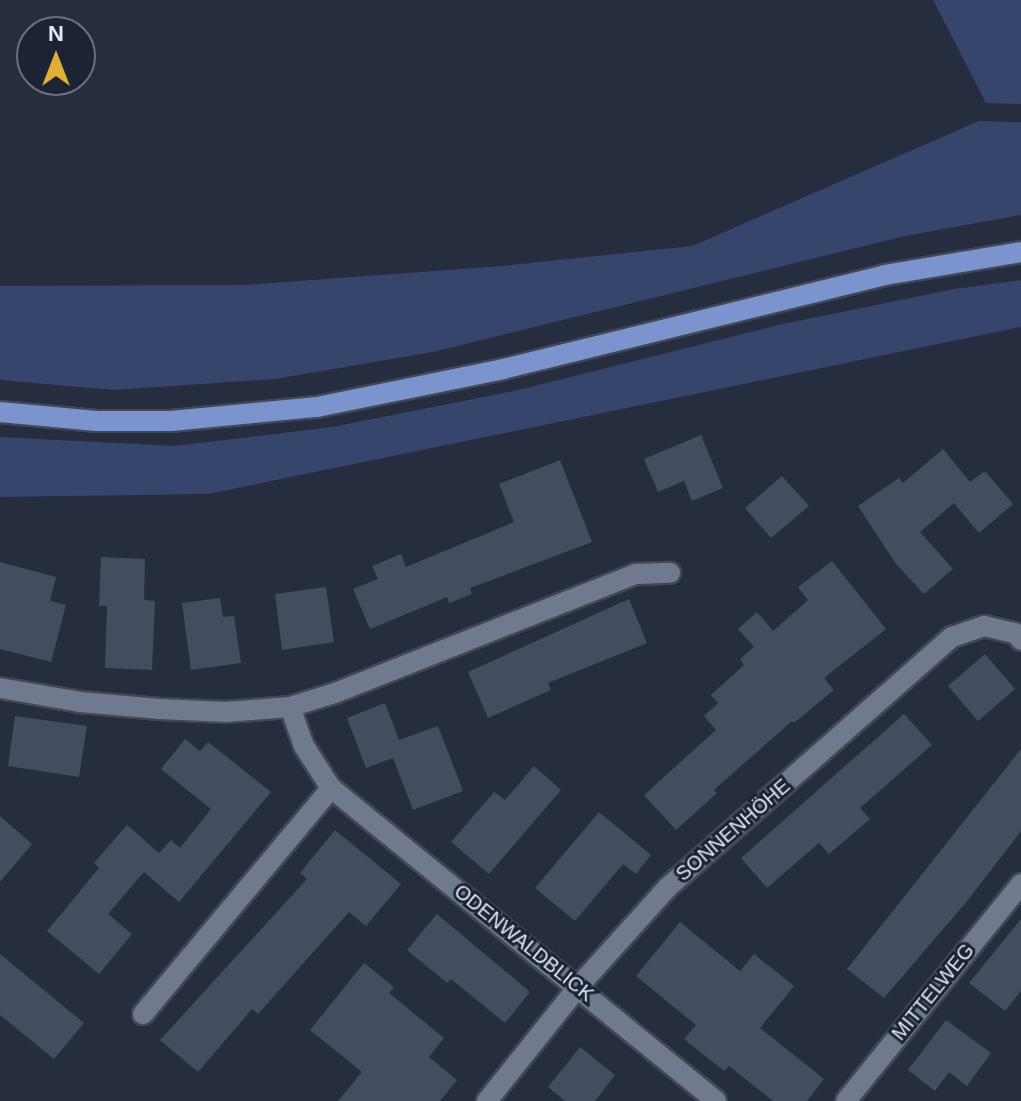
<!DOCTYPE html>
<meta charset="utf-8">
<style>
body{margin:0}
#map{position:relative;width:1021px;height:1101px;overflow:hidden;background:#252d3e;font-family:Arial,sans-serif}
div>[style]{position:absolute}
.green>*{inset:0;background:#35456b}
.building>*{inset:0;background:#444d5f}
.roads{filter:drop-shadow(2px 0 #414755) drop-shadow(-2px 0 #414755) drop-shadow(0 2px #414755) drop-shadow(0 -2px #414755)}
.minor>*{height:20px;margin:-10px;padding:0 10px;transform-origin:10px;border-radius:10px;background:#707a8e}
.primary>*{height:20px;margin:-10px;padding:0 10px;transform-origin:10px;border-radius:10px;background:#7b94cd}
span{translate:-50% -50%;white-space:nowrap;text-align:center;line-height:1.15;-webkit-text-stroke:6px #1c2334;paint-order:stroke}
.street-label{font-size:20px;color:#e1e6f2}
.north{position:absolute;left:16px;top:16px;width:80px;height:80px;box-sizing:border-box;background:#1c2334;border:2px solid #6b7180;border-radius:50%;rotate:0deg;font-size:22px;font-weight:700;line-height:32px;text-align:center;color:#e1e6f2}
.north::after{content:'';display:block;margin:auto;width:28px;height:36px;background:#e0af34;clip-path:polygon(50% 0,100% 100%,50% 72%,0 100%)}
</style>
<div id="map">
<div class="green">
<i style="clip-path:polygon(933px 0,1021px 0,1021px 104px,986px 103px)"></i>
<i style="clip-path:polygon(979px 121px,1021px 122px,1021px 215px,905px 236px,433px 352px,275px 379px,114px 390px,0 380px,0 286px,243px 285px,502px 266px,692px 246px)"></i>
<i style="clip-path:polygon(1021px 280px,1021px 327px,208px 494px,0 497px,0 437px,174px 446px,332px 427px,514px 391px,783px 324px,954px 289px)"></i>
</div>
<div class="building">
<i style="clip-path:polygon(701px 435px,723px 488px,692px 501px,684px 481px,658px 492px,644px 459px)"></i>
<i style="clip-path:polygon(943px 449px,970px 482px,985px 471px,1013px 504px,979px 533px,954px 503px,920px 532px,953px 569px,924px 594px,896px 564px,858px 506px,899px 478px,903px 483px)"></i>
<i style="clip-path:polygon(560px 460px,592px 542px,470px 588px,472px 594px,449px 603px,447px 597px,370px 629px,353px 589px,378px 579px,372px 566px,401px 554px,406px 567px,514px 522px,499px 484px)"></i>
<i style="clip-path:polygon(782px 476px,809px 506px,771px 538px,745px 508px)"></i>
<i style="clip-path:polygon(101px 557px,145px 559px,144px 600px,155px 601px,152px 670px,105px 668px,107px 606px,99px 606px)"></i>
<i style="clip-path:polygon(832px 561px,886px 629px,824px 678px,834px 690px,794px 723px,792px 721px,714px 790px,717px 793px,676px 830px,644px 795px,716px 730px,704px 716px,718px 703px,711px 695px,744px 665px,740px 659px,754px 647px,738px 629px,757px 612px,773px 631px,808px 600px,798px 587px)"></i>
<i style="clip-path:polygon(0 562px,56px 577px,50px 601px,66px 605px,51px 662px,0 649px)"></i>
<i style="clip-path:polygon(326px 587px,334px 642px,282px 650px,275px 594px)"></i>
<i style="clip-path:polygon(220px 598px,223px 617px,234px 616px,241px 663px,191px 670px,182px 603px)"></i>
<i style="clip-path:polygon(629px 599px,647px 643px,548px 683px,551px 690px,488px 718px,468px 672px)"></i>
<i style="clip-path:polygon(985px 654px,1015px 689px,978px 721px,948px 686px)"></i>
<i style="clip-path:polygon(385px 703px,399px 740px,438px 726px,463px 791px,413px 810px,393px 758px,366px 768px,347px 718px)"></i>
<i style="clip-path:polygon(904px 714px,932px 745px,860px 808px,870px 819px,829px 854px,819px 843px,767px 888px,741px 858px)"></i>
<i style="clip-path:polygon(15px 716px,87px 726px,79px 777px,8px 766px)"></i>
<i style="clip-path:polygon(185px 739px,200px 751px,208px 742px,271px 792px,179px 902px,144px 872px,108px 914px,132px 934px,99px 974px,47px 931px,99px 868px,94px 863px,127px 825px,159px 853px,171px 840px,180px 848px,211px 809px,161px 769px)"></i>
<i style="clip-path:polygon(1021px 749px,1021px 831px,968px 900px,884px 998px,847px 969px)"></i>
<i style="clip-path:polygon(534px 766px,561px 790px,489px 874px,451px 842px,494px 792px,505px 800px)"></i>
<i style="clip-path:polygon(599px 812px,651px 855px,636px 874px,623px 864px,575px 921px,535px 888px)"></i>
<i style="clip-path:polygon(0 816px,32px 844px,0 882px)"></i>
<i style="clip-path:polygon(335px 830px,401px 884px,366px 926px,349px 912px,258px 1014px,252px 1009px,198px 1072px,160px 1040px,307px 879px,300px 873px)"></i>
<i style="clip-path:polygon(437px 914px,530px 992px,505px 1023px,451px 979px,447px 983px,407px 950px)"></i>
<i style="clip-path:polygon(1021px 919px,1021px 991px,1005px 1011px,969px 983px)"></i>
<i style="clip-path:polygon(680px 922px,740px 971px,754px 954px,794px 986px,760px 1028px,824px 1079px,807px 1101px,773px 1101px,729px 1066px,724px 1071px,684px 1039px,696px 1025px,636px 976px)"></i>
<i style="clip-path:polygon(0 954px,84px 1023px,54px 1059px,0 1015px)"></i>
<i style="clip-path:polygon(364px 963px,394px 987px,389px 993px,444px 1038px,429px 1057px,457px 1080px,440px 1101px,338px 1101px,362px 1072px,310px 1030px)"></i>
<i style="clip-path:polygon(946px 1020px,991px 1053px,967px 1086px,949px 1072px,935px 1091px,908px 1070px)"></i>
<i style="clip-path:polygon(580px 1047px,615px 1075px,595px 1101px,565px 1101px,548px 1087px)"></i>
</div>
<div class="roads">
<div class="minor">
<i style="left:0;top:688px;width:81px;rotate:9.9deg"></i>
<i style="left:80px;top:702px;width:80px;rotate:5deg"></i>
<i style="left:160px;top:709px;width:66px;rotate:2.6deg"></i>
<i style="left:226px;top:712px;width:64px;rotate:-4.5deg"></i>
<i style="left:290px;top:707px;width:47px;rotate:-17.3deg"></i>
<i style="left:335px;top:693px;width:324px;rotate:-21.6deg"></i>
<i style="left:636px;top:574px;width:34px;rotate:-2deg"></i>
<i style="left:290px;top:707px;width:41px;rotate:70.3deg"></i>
<i style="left:304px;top:746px;width:50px;rotate:57.3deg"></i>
<i style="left:331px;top:788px;width:496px;rotate:39.1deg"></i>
<i style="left:143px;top:1014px;width:294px;rotate:-50.2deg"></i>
<i style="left:487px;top:1101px;width:146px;rotate:-51.4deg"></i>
<i style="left:578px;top:987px;width:133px;rotate:-48deg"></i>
<i style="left:667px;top:888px;width:380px;rotate:-41.4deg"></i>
<i style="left:952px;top:637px;width:34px;rotate:-19deg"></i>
<i style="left:984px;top:626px;width:32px;rotate:13deg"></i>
<i style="left:1015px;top:633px;width:9px;rotate:49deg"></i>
<i style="left:846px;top:1101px;width:279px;rotate:-51.1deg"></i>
</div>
<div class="primary">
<i style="left:0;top:412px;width:97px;rotate:5.3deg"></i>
<i style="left:97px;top:421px;width:74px"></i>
<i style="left:171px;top:421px;width:147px;rotate:-5.5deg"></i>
<i style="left:317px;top:407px;width:190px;rotate:-11.5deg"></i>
<i style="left:503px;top:369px;width:393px;rotate:-13.8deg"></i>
<i style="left:885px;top:275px;width:138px;rotate:-9.6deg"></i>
</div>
</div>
<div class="street-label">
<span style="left:733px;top:830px;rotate:-41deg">SONNENHÖHE</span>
<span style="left:524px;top:943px;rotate:39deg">ODENWALDBLICK</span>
<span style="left:933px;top:992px;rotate:-51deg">MITTELWEG</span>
</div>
<div class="north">N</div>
</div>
